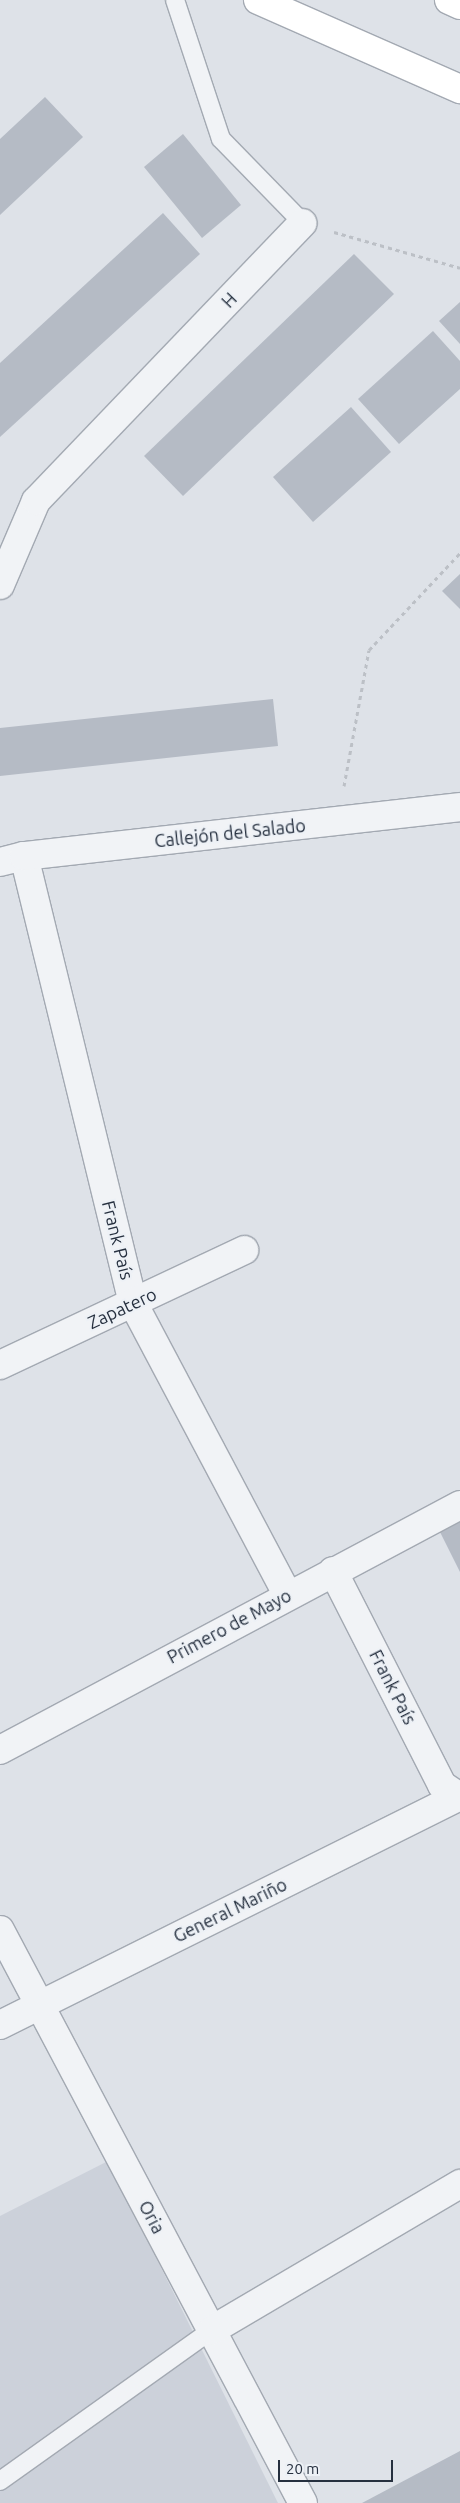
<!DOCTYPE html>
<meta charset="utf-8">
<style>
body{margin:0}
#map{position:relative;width:460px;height:2503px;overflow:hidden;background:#dee2e8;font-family:Ubuntu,sans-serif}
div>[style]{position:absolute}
.built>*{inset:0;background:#ccd1da}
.building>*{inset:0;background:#b5bbc5}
.path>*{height:3px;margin-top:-1.5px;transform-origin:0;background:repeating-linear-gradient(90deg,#bcc0c6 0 4px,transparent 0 8px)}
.roads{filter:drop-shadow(1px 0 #a3a9b2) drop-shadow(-1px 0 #a3a9b2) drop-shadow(0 1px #a3a9b2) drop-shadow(0 -1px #a3a9b2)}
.lane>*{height:18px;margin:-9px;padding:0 9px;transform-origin:9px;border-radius:9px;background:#f1f3f6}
.street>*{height:28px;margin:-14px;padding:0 14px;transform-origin:14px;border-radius:14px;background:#f1f3f6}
.highway>*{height:28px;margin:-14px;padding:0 14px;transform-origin:14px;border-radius:14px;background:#fff}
span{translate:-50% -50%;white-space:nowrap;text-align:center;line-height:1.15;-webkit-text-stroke:4px #edf1f6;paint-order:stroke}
.street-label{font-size:18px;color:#26303f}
.scale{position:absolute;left:278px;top:2460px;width:115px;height:22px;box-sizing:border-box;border:2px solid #26303f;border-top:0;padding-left:6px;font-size:15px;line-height:18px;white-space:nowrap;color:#26303f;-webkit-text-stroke:4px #edf1f6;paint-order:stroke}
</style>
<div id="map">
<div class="built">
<i style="clip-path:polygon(108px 2161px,278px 2503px,0 2503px,0 2216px)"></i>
</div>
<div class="building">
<i style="clip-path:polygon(45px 97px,83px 137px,0 215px,0 139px)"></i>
<i style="clip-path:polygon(183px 134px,241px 205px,202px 238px,144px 167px)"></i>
<i style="clip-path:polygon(163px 213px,200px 254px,0 437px,0 363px)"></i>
<i style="clip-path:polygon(354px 254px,394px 294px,183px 496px,144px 456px)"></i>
<i style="clip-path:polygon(460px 302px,460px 344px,439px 321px)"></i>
<i style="clip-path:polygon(433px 331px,460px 361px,460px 389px,399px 444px,358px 399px)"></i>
<i style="clip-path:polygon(351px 407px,391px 452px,313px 522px,273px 477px)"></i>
<i style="clip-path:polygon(460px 574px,460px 609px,442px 591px)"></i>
<i style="clip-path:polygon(273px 699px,278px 746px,0 776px,0 728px)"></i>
<i style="clip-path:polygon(460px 1509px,460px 1572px,435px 1522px)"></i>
<i style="clip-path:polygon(460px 2451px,460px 2503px,362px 2503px)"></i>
</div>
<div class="path">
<i style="left:334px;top:232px;width:131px;rotate:15.9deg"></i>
<i style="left:344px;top:786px;width:138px;rotate:-79.6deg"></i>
<i style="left:369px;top:650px;width:133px;rotate:-46.8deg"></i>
</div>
<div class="roads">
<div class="lane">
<i style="left:175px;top:0;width:146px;rotate:71.7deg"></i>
<i style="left:221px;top:139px;width:117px;rotate:45.7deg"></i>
<i style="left:0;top:2481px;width:260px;rotate:-35.5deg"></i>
</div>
<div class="street">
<i style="left:0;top:585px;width:91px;rotate:-66.8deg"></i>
<i style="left:36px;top:501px;width:385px;rotate:-46.2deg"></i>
<i style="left:24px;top:856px;width:460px;rotate:76.3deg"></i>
<i style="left:133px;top:1303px;width:329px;rotate:62.1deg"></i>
<i style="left:0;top:862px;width:25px;rotate:-14deg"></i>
<i style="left:24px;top:856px;width:439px;rotate:-6.4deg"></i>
<i style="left:0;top:1365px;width:270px;rotate:-25.2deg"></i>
<i style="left:333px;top:1571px;width:240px;rotate:63deg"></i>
<i style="left:442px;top:1785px;width:22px;rotate:34deg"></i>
<i style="left:0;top:1750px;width:521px;rotate:-28.04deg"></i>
<i style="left:0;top:1930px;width:648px;rotate:62.13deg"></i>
<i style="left:0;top:2025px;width:514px;rotate:-26.47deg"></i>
<i style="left:212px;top:2330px;width:288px;rotate:-30.5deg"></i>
</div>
<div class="highway">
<i style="left:258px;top:0;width:221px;rotate:23.8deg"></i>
<i style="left:449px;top:0;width:12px;rotate:24deg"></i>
</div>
</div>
<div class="street-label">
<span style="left:229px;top:300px;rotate:-46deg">H</span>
<span style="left:230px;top:833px;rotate:-6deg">Callejón del Salado</span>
<span style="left:118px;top:1240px;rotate:76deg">Frank País</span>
<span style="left:122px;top:1308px;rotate:-25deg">Zapatero</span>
<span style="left:229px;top:1626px;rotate:-28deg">Primero de Mayo</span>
<span style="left:393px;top:1687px;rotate:63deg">Frank País</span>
<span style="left:230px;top:1910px;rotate:-26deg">General Mariño</span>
<span style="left:152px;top:2217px;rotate:62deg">Oria</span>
</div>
<div class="scale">20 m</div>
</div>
